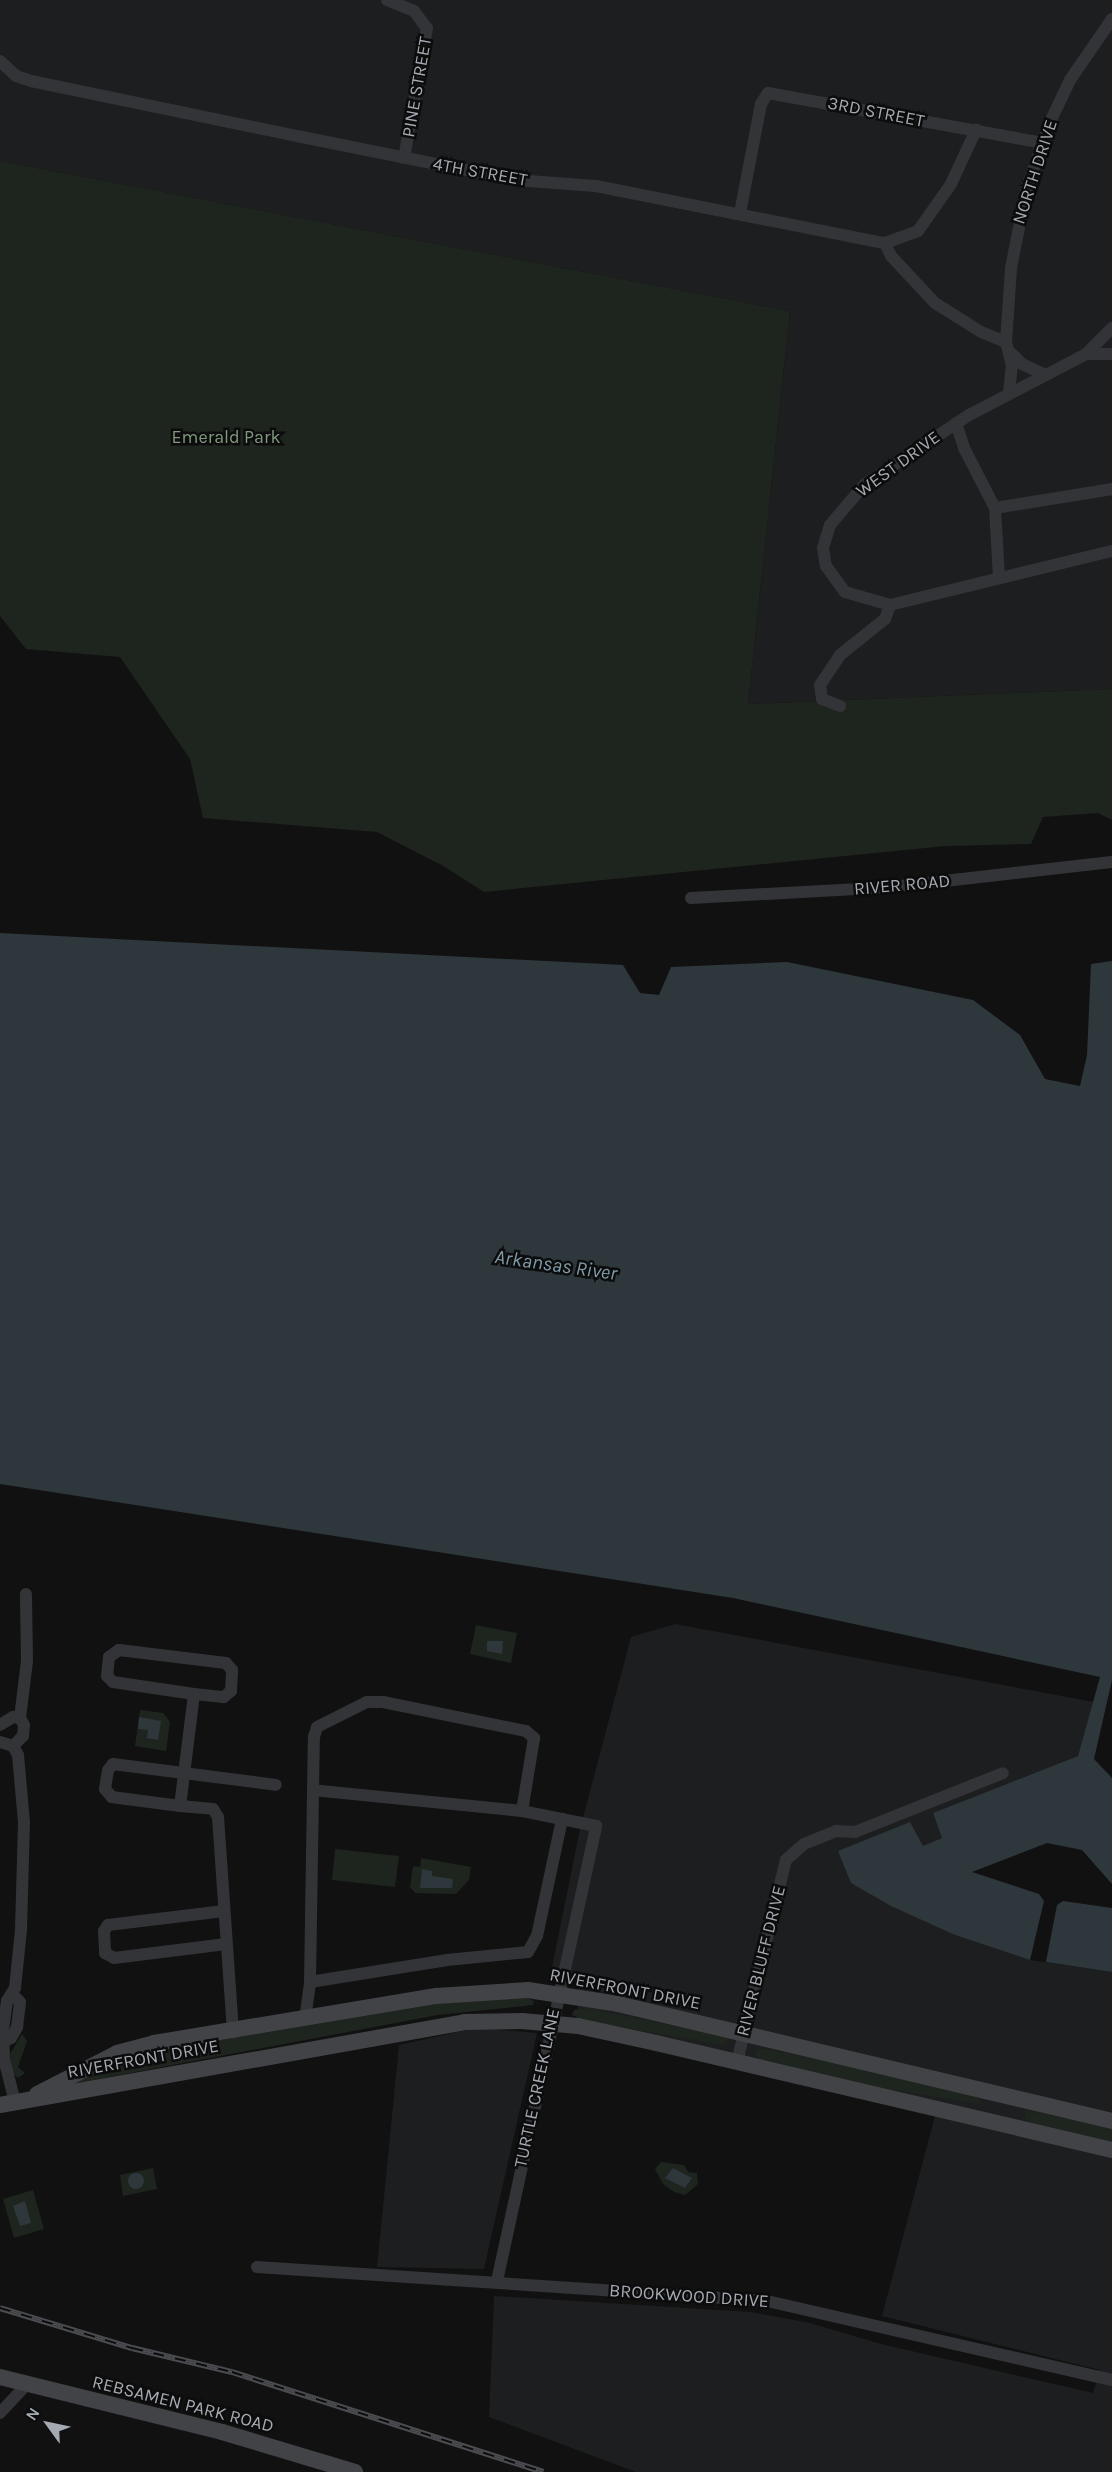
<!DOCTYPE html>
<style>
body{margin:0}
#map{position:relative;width:1112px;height:2472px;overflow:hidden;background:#111112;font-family:Karla,sans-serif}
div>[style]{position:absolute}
.built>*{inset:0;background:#1d1e1f}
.green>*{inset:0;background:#1e241e}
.water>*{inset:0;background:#2e373b}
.round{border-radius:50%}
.street>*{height:12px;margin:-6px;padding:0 6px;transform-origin:6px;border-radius:6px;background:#333437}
.secondary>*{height:16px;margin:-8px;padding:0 8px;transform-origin:8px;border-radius:8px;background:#414347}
.rail>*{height:6px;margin-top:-3px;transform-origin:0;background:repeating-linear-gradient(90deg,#0c0c0d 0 11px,#4a4c50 0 22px);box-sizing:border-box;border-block:2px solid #4a4c50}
span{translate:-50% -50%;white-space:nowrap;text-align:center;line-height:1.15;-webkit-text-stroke:5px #0c0c0d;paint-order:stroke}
.street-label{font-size:18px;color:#a4aab1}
.park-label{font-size:18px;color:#809a7e}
.water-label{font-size:20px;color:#7f9ba8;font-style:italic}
.north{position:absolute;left:18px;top:2394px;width:60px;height:60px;-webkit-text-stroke:4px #0c0c0d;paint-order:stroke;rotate:303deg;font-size:16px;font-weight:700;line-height:24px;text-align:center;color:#a4aab1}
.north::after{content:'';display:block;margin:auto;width:21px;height:27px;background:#a4aab1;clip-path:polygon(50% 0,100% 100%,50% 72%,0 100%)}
</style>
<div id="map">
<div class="built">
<i style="clip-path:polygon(0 0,1112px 0,1112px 689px,748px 704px,790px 311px,0 161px)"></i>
<i style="clip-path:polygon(675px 1624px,1094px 1702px,1078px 1756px,933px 1813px,942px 1838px,922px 1847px,955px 1935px,1030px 1960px,1112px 1972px,1112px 2472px,636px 2472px,489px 2417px,494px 2296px,751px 2312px,810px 2323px,881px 2344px,1093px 2393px,1100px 2370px,882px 2316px,935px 2116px,576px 2032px,579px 1985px,551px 1972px,580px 1829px,631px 1637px)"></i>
<i style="clip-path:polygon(476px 2028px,537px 2033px,484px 2269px,377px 2267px,399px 2045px)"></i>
</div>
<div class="green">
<i style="clip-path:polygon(0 161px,790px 311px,748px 704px,1112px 689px,1112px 820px,1098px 813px,1043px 817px,1031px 844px,946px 846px,484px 892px,445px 867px,377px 832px,203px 818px,190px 759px,120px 657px,26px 649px,0 616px)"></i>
<i style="clip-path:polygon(476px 1625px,517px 1633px,511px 1663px,470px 1654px)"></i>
<i style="clip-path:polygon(140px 1710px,163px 1713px,170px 1722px,166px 1751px,135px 1746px)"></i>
<i style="clip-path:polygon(335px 1849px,399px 1856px,395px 1887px,332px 1880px)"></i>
<i style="clip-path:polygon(421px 1858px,471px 1867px,469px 1880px,456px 1894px,415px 1893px,410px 1887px,413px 1866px,420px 1867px)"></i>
<i style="clip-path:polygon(525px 1997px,534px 2001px,533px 2005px,438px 2015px,62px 2086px,134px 2053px,428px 2001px)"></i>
<i style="clip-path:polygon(588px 2008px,724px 2036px,728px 2040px,723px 2045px,590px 2022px,572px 2015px,574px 2010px)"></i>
<i style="clip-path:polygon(22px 2034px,27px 2041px,18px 2067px,25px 2073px,18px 2078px,11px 2072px,10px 2054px)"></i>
<i style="clip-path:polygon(761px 2048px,890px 2073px,976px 2095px,983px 2105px,882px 2088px,762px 2061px,753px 2054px)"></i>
<i style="clip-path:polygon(1024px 2110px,1112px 2127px,1112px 2143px,1032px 2124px,1025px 2119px)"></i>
<i style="clip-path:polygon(661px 2162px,684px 2165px,688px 2172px,697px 2173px,698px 2184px,685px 2195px,674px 2192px,663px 2184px,655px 2169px)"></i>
<i style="clip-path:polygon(153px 2168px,157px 2189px,123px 2196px,120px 2175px)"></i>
<i style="clip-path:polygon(33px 2190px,44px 2229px,14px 2238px,3px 2199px)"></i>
</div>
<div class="water">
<i style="clip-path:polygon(0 933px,623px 965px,640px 993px,659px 995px,671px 967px,787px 962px,973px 1000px,1020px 1035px,1045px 1079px,1080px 1086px,1087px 1055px,1091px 964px,1112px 961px,1112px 1680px,1094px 1759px,1112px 1778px,1112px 1884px,1082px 1850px,1047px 1843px,972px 1872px,1039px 1894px,1044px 1901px,1030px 1960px,955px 1935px,891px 1906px,851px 1883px,838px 1851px,910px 1822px,923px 1846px,942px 1838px,933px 1813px,1078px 1756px,1100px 1677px,733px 1598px,0 1484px)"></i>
<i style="clip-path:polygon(487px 1641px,503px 1641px,502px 1654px,487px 1651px)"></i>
<i style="clip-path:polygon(139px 1717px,161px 1721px,158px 1740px,147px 1738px,148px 1730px,138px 1729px)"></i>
<i style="clip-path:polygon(422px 1869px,432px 1871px,432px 1876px,453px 1879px,452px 1888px,420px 1888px)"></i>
<i style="clip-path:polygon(1063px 1901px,1112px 1908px,1112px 1972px,1046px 1962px,1057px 1905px)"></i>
<i style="clip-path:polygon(673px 2168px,692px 2178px,685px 2188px,665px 2178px)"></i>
<i class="round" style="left:128px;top:2173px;width:16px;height:16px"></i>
<i style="clip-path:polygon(25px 2201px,31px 2223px,20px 2226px,13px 2206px)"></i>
</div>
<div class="street">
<i style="left:387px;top:0;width:29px;rotate:22deg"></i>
<i style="left:414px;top:11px;width:21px;rotate:53deg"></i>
<i style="left:427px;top:28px;width:132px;rotate:100deg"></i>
<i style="left:0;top:61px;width:22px;rotate:43deg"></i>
<i style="left:16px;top:76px;width:16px;rotate:18deg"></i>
<i style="left:31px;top:81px;width:272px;rotate:11.7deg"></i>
<i style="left:297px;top:136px;width:222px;rotate:11.4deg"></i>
<i style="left:515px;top:180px;width:81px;rotate:4.2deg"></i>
<i style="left:596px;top:186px;width:295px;rotate:11.2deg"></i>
<i style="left:885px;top:243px;width:35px;rotate:-20deg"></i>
<i style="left:918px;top:231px;width:57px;rotate:-54.9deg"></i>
<i style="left:951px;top:184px;width:60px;rotate:-65.2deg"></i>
<i style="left:740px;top:213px;width:111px;rotate:-79.1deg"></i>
<i style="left:761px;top:104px;width:13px;rotate:-58deg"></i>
<i style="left:768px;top:93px;width:279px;rotate:10.3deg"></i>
<i style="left:885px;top:243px;width:14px;rotate:65deg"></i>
<i style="left:891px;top:256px;width:64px;rotate:46.9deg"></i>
<i style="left:935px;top:303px;width:54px;rotate:32.2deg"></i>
<i style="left:981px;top:332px;width:27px;rotate:22deg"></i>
<i style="left:1011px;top:353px;width:16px;rotate:45deg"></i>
<i style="left:1022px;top:364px;width:26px;rotate:25deg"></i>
<i style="left:1046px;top:375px;width:45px;rotate:-27.7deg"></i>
<i style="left:1086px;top:354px;width:26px"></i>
<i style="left:1086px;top:354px;width:37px;rotate:-45deg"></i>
<i style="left:1046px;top:375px;width:87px;rotate:152.5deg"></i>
<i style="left:969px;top:415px;width:125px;rotate:146.4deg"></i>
<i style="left:865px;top:484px;width:54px;rotate:130.5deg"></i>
<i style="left:830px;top:525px;width:24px;rotate:107deg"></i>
<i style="left:823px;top:548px;width:18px;rotate:81deg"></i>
<i style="left:826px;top:566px;width:32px;rotate:54deg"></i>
<i style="left:845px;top:592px;width:47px;rotate:16.1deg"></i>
<i style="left:890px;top:605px;width:228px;rotate:-13.7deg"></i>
<i style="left:1009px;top:393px;width:27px;rotate:-84deg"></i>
<i style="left:1012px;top:366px;width:25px;rotate:-104deg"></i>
<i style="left:1006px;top:342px;width:74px;rotate:-86.1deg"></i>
<i style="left:1011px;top:268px;width:83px;rotate:-78.8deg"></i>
<i style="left:1027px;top:187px;width:69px;rotate:-70.5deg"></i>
<i style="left:1050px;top:122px;width:47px;rotate:-64.5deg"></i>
<i style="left:1070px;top:80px;width:74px;rotate:-55.5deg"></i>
<i style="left:956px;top:423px;width:26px;rotate:72deg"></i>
<i style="left:964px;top:448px;width:68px;rotate:62.7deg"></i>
<i style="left:995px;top:508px;width:70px;rotate:86.7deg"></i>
<i style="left:995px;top:508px;width:119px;rotate:-9.2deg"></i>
<i style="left:840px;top:706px;width:19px;rotate:-159deg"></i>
<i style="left:822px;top:699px;width:14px;rotate:-98deg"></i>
<i style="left:820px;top:685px;width:36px;rotate:-56deg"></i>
<i style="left:840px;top:655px;width:58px;rotate:-38.7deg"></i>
<i style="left:885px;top:619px;width:15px;rotate:-70deg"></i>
<i style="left:691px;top:898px;width:201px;rotate:-3.1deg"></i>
<i style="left:892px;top:887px;width:221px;rotate:-6.5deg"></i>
<i style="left:194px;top:1694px;width:30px;rotate:6deg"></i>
<i style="left:224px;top:1697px;width:9px;rotate:-41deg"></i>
<i style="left:231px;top:1691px;width:21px;rotate:-87deg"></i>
<i style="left:232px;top:1670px;width:9px;rotate:-131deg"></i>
<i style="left:226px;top:1663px;width:108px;rotate:-173.1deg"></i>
<i style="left:119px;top:1650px;width:12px;rotate:145deg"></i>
<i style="left:109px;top:1657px;width:19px;rotate:96deg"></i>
<i style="left:107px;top:1676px;width:8px;rotate:45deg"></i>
<i style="left:113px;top:1682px;width:82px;rotate:8.4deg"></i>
<i style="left:194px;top:1694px;width:113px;rotate:97.1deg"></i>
<i style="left:180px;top:1806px;width:33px;rotate:5deg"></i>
<i style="left:213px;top:1809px;width:9px;rotate:58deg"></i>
<i style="left:218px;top:1817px;width:216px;rotate:86deg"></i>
<i style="left:0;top:1725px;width:15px;rotate:-32deg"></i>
<i style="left:13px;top:1717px;width:7px;rotate:8deg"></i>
<i style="left:0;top:1742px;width:14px;rotate:17deg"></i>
<i style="left:13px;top:1746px;width:10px;rotate:61deg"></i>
<i style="left:18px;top:1755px;width:67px;rotate:84.9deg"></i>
<i style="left:24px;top:1822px;width:108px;rotate:91.6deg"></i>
<i style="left:21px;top:1930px;width:58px;rotate:95.9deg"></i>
<i style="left:15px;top:1988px;width:15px;rotate:122deg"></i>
<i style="left:7px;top:2001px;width:28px;rotate:98deg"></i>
<i style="left:3px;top:2029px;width:30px;rotate:88deg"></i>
<i style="left:4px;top:2059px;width:44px;rotate:75.7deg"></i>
<i style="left:13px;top:1746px;width:14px;rotate:-45deg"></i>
<i style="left:23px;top:1736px;width:11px;rotate:-85deg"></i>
<i style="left:24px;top:1725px;width:8px;rotate:-120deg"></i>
<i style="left:20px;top:1718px;width:57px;rotate:-83deg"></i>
<i style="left:27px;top:1661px;width:67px;rotate:-90.9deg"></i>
<i style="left:180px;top:1806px;width:69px;rotate:-172.5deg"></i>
<i style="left:112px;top:1797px;width:11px;rotate:-131deg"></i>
<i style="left:105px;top:1789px;width:19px;rotate:-81deg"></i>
<i style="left:108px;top:1770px;width:8px;rotate:-50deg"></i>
<i style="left:113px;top:1764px;width:164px;rotate:7.3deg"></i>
<i style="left:224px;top:1911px;width:117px;rotate:173.1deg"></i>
<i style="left:108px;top:1925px;width:7px;rotate:124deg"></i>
<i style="left:104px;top:1931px;width:22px;rotate:87deg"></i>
<i style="left:105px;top:1953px;width:10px;rotate:29deg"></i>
<i style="left:114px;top:1958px;width:113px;rotate:-7.1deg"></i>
<i style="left:310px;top:1982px;width:139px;rotate:-9.1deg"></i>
<i style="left:447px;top:1960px;width:81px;rotate:-5.6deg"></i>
<i style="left:528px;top:1952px;width:18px;rotate:-61deg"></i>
<i style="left:537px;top:1936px;width:120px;rotate:-77.9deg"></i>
<i style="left:305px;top:2019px;width:37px;rotate:-82deg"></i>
<i style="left:310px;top:1982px;width:245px;rotate:-89.1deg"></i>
<i style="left:314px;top:1737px;width:10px;rotate:-73deg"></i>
<i style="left:317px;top:1727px;width:56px;rotate:-26.6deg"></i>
<i style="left:367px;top:1702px;width:16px"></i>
<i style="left:383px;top:1702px;width:146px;rotate:11.5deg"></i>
<i style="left:526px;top:1731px;width:11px;rotate:41deg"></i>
<i style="left:534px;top:1738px;width:74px;rotate:99.3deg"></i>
<i style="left:522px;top:1811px;width:210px;rotate:-174.3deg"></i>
<i style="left:0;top:2043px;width:12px;rotate:-24deg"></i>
<i style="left:11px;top:2038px;width:13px;rotate:-61deg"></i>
<i style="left:17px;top:2027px;width:25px;rotate:-83deg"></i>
<i style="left:20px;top:2002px;width:10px;rotate:-135deg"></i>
<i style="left:737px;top:2062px;width:208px;rotate:-76.4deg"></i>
<i style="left:786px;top:1860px;width:24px;rotate:-42deg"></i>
<i style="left:804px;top:1844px;width:35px;rotate:-22deg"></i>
<i style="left:836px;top:1831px;width:19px;rotate:3deg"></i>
<i style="left:855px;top:1832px;width:159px;rotate:-21.7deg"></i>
<i style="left:257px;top:2267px;width:511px;rotate:3.81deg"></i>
<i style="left:767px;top:2301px;width:354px;rotate:12.9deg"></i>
<i style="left:497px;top:2281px;width:466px;rotate:-77.7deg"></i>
<i style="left:596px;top:1826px;width:76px;rotate:-168.5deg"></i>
<i style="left:0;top:2413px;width:41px;rotate:-47deg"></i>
</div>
<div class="secondary">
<i style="left:37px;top:2094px;width:90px;rotate:-27.1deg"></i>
<i style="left:117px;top:2053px;width:38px;rotate:-15deg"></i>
<i style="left:154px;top:2043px;width:286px;rotate:-9.5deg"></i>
<i style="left:436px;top:1996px;width:92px;rotate:-3.7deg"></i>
<i style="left:528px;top:1990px;width:91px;rotate:8.8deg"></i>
<i style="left:618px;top:2004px;width:508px;rotate:13.32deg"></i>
<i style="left:0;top:2105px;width:471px;rotate:-10.1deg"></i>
<i style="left:464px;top:2022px;width:58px;rotate:-1deg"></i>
<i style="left:522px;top:2021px;width:56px;rotate:5.1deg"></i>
<i style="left:578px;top:2026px;width:80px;rotate:12.3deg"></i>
<i style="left:656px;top:2043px;width:468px;rotate:13.2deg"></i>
<i style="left:0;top:2377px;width:229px;rotate:13.9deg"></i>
<i style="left:222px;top:2432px;width:139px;rotate:16.7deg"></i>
</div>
<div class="rail">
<i style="left:0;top:2308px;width:138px;rotate:16.9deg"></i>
<i style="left:132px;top:2348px;width:103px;rotate:13.5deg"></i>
<i style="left:232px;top:2372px;width:327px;rotate:17.8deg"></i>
</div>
<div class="street-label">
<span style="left:417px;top:87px;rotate:-80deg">PINE STREET</span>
<span style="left:876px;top:112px;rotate:11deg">3RD STREET</span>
<span style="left:480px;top:172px;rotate:10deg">4TH STREET</span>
<span style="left:1035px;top:172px;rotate:-72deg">NORTH DRIVE</span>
<span style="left:898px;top:464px;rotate:-36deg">WEST DRIVE</span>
<span style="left:902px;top:885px;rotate:-5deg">RIVER ROAD</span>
<span style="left:761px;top:1961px;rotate:-76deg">RIVER BLUFF DRIVE</span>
<span style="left:625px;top:1989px;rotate:11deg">RIVERFRONT DRIVE</span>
<span style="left:143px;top:2059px;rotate:-10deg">RIVERFRONT DRIVE</span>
<span style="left:537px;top:2088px;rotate:-78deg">TURTLE CREEK LANE</span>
<span style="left:689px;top:2296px;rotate:4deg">BROOKWOOD DRIVE</span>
<span style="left:183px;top:2404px;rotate:14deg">REBSAMEN PARK ROAD</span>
</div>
<div class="park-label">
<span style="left:226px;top:437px">Emerald Park</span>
</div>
<div class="water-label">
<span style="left:556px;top:1265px;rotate:8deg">Arkansas River</span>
</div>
<div class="north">N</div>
</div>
